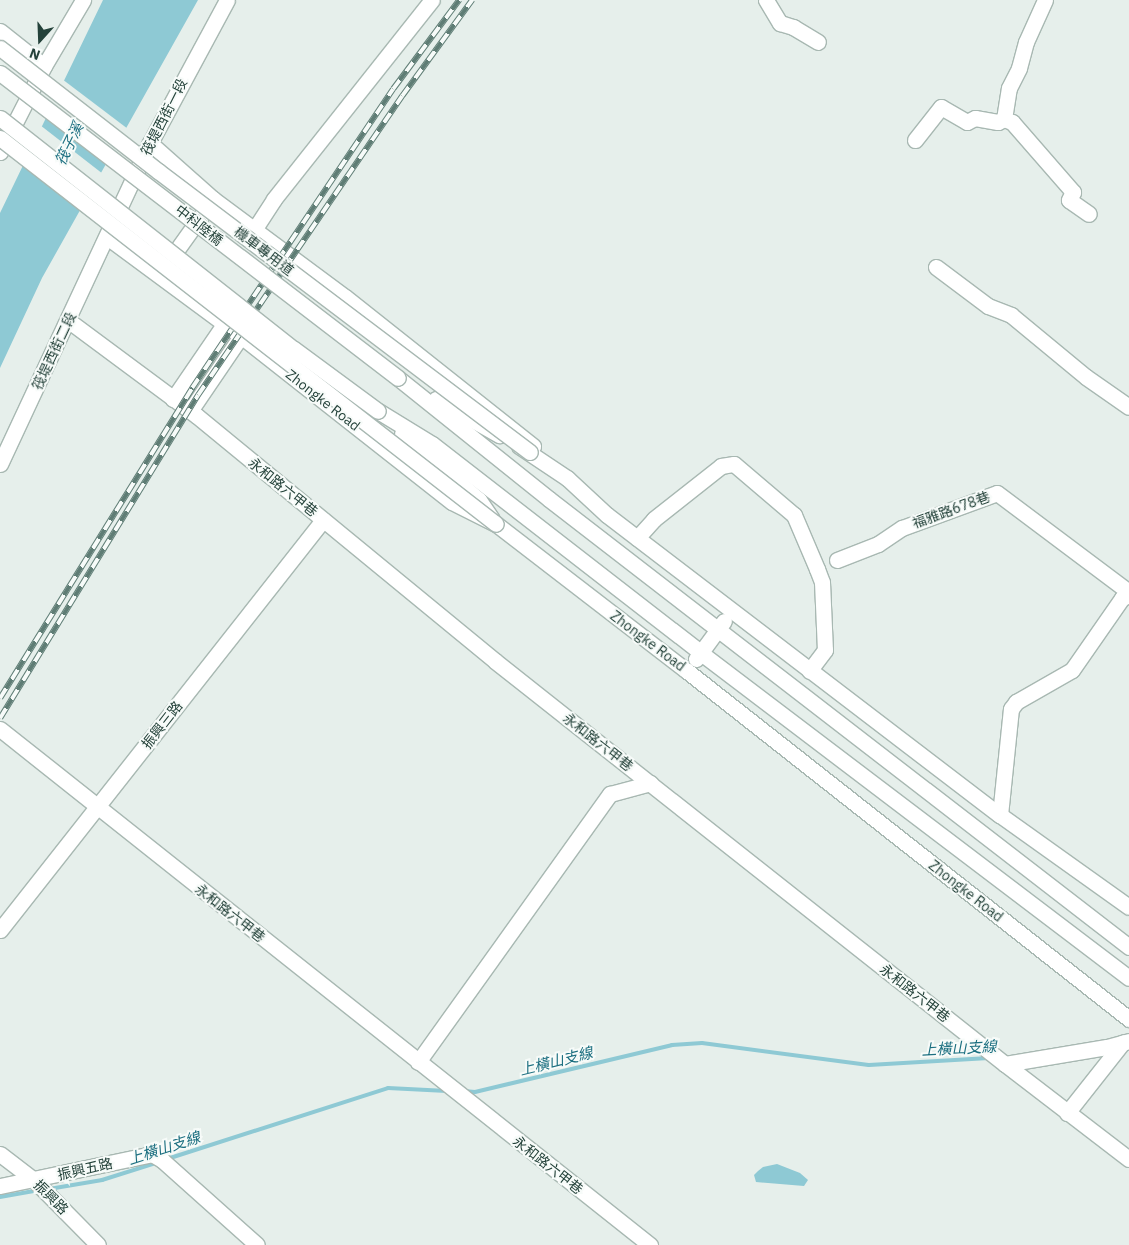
<!DOCTYPE html>
<meta charset="utf-8">
<style>
body{margin:0}
#map{position:relative;width:1129px;height:1245px;overflow:hidden;background:#e6efeb;font-family:"IBM Plex Sans","Noto Sans TC",sans-serif}
div>[style]{position:absolute}
.water>*{inset:0;background:#8ec9d4}
.pier>*{inset:0;background:#e6efeb}
.stream>*{height:4px;margin:-2px;padding:0 2px;transform-origin:2px;border-radius:2px;background:#8ec9d4}
.roads{filter:drop-shadow(1px 0 #a8b8b2) drop-shadow(-1px 0 #a8b8b2) drop-shadow(0 1px #a8b8b2) drop-shadow(0 -1px #a8b8b2)}
.minor>*{height:15px;margin:-7.5px;padding:0 7.5px;transform-origin:7.5px;border-radius:7.5px;background:#fff}
.rail>*{height:5.5px;margin-top:-2.75px;transform-origin:0;background:repeating-linear-gradient(90deg,#f7fbf9 0 11px,#5f7d75 0 22px);box-sizing:border-box;border-block:1px solid #5f7d75}
.bridges{filter:drop-shadow(1px 0 #a8b8b2) drop-shadow(-1px 0 #a8b8b2) drop-shadow(0 1px #a8b8b2) drop-shadow(0 -1px #a8b8b2)}
.minor-bridge>*{height:15px;margin:-7.5px;padding:0 7.5px;transform-origin:7.5px;border-radius:7.5px;background:#fff}
span{translate:-50% -50%;white-space:nowrap;text-align:center;line-height:1.15;-webkit-text-stroke:4px #f7fbf9;paint-order:stroke}
.street-label{font-size:14px;color:#24423a}
.water-label{font-size:15px;color:#1c6f80;font-style:italic}
.north{position:absolute;left:15px;top:15px;width:50px;height:50px;-webkit-text-stroke:4px #f7fbf9;paint-order:stroke;rotate:200deg;font-size:14px;font-weight:700;line-height:20px;text-align:center;color:#24423a}
.north::after{content:'';display:block;margin:auto;width:18px;height:22px;background:#24423a;clip-path:polygon(50% 0,100% 100%,50% 72%,0 100%)}
</style>
<div id="map">
<div class="water">
<i style="clip-path:polygon(103px 0,198px 0,42px 278px,0 368px,0 213px)"></i>
<i style="clip-path:polygon(777px 1164px,800px 1173px,808px 1180px,804px 1186px,756px 1182px,754px 1175px,758px 1171px,763px 1167px)"></i>
</div>
<div class="pier">
<i style="clip-path:polygon(62px 79px,128px 129px,108px 166px,44px 117px)"></i>
<i style="clip-path:polygon(40px 125px,103px 174px,83px 211px,21px 163px)"></i>
</div>
<div class="stream">
<i style="left:464px;top:1091px;width:11px;rotate:5deg"></i>
<i style="left:475px;top:1092px;width:203px;rotate:-13.4deg"></i>
<i style="left:672px;top:1045px;width:30px;rotate:-4deg"></i>
<i style="left:702px;top:1043px;width:168px;rotate:7.5deg"></i>
<i style="left:869px;top:1065px;width:120px;rotate:-3.3deg"></i>
<i style="left:167px;top:1159px;width:232px;rotate:-17.8deg"></i>
<i style="left:388px;top:1088px;width:59px;rotate:2.9deg"></i>
<i style="left:49px;top:1189px;width:54px;rotate:-9.6deg"></i>
<i style="left:102px;top:1180px;width:57px;rotate:-17.5deg"></i>
<i style="left:0;top:1197px;width:40px;rotate:-10deg"></i>
</div>
<div class="roads">
<div class="minor">
<i style="left:766px;top:0;width:27px;rotate:59deg"></i>
<i style="left:780px;top:23px;width:14px;rotate:17deg"></i>
<i style="left:793px;top:27px;width:29px;rotate:31deg"></i>
<i style="left:0;top:31px;width:56px;rotate:38.5deg"></i>
<i style="left:1004px;top:119px;width:9px;rotate:21deg"></i>
<i style="left:1012px;top:122px;width:93px;rotate:48.9deg"></i>
<i style="left:1073px;top:192px;width:9px;rotate:117deg"></i>
<i style="left:1069px;top:200px;width:24px;rotate:35deg"></i>
<i style="left:915px;top:140px;width:42px;rotate:-51.8deg"></i>
<i style="left:941px;top:107px;width:30px;rotate:30deg"></i>
<i style="left:967px;top:122px;width:9px;rotate:-27deg"></i>
<i style="left:975px;top:118px;width:23px;rotate:10deg"></i>
<i style="left:998px;top:122px;width:7px;rotate:-27deg"></i>
<i style="left:1004px;top:119px;width:31px;rotate:-81deg"></i>
<i style="left:1009px;top:88px;width:22px;rotate:-63deg"></i>
<i style="left:1019px;top:68px;width:27px;rotate:-75deg"></i>
<i style="left:1026px;top:42px;width:46px;rotate:-65.7deg"></i>
<i style="left:150px;top:143px;width:84px;rotate:41.6deg"></i>
<i style="left:213px;top:199px;width:164px;rotate:36.6deg"></i>
<i style="left:345px;top:297px;width:240px;rotate:38.4deg"></i>
<i style="left:0;top:152px;width:97px;rotate:-62.9deg"></i>
<i style="left:44px;top:66px;width:77px;rotate:-59.4deg"></i>
<i style="left:254px;top:230px;width:37px;rotate:-57deg"></i>
<i style="left:274px;top:199px;width:254px;rotate:-51.6deg"></i>
<i style="left:107px;top:237px;width:167px;rotate:36.5deg"></i>
<i style="left:241px;top:336px;width:268px;rotate:38.2deg"></i>
<i style="left:452px;top:502px;width:49px;rotate:26.6deg"></i>
<i style="left:496px;top:524px;width:241px;rotate:37.6deg"></i>
<i style="left:687px;top:671px;width:563px;rotate:38.21deg"></i>
<i style="left:166px;top:265px;width:81px;rotate:-54.5deg"></i>
<i style="left:936px;top:267px;width:65px;rotate:36.9deg"></i>
<i style="left:988px;top:306px;width:25px;rotate:21deg"></i>
<i style="left:1011px;top:315px;width:97px;rotate:39.6deg"></i>
<i style="left:1086px;top:377px;width:52px;rotate:34.9deg"></i>
<i style="left:69px;top:321px;width:159px;rotate:36.6deg"></i>
<i style="left:197px;top:416px;width:386px;rotate:39.4deg"></i>
<i style="left:495px;top:661px;width:650px;rotate:38.32deg"></i>
<i style="left:1005px;top:1064px;width:156px;rotate:37.5deg"></i>
<i style="left:398px;top:378px;width:193px;rotate:38.7deg"></i>
<i style="left:549px;top:499px;width:733px;rotate:37.68deg"></i>
<i style="left:173px;top:399px;width:92px;rotate:-55.6deg"></i>
<i style="left:436px;top:399px;width:73px;rotate:29.7deg"></i>
<i style="left:190px;top:411px;width:91px;rotate:-55.8deg"></i>
<i style="left:378px;top:411px;width:63px;rotate:31.4deg"></i>
<i style="left:432px;top:444px;width:341px;rotate:37.8deg"></i>
<i style="left:701px;top:653px;width:537px;rotate:37.21deg"></i>
<i style="left:402px;top:434px;width:101px;rotate:40.6deg"></i>
<i style="left:479px;top:500px;width:23px;rotate:56deg"></i>
<i style="left:519px;top:446px;width:58px;rotate:33.7deg"></i>
<i style="left:567px;top:478px;width:54px;rotate:42.8deg"></i>
<i style="left:607px;top:515px;width:494px;rotate:37.4deg"></i>
<i style="left:1000px;top:815px;width:158px;rotate:35.5deg"></i>
<i style="left:0;top:464px;width:354px;rotate:-65deg"></i>
<i style="left:150px;top:143px;width:162px;rotate:-61.7deg"></i>
<i style="left:637px;top:538px;width:25px;rotate:-48deg"></i>
<i style="left:654px;top:519px;width:85px;rotate:-38.3deg"></i>
<i style="left:721px;top:466px;width:13px;rotate:-9deg"></i>
<i style="left:734px;top:464px;width:79px;rotate:40.4deg"></i>
<i style="left:794px;top:515px;width:59px;rotate:66.9deg"></i>
<i style="left:817px;top:569px;width:14px;rotate:69deg"></i>
<i style="left:822px;top:582px;width:68px;rotate:87.5deg"></i>
<i style="left:825px;top:650px;width:26px;rotate:127deg"></i>
<i style="left:837px;top:560px;width:44px;rotate:-21.3deg"></i>
<i style="left:878px;top:544px;width:29px;rotate:-34deg"></i>
<i style="left:902px;top:528px;width:101px;rotate:-20.2deg"></i>
<i style="left:997px;top:493px;width:165px;rotate:36.9deg"></i>
<i style="left:696px;top:659px;width:47px;rotate:-53.6deg"></i>
<i style="left:0;top:729px;width:830px;rotate:38.44deg"></i>
<i style="left:1000px;top:815px;width:107px;rotate:-84.1deg"></i>
<i style="left:1011px;top:709px;width:9px;rotate:-54deg"></i>
<i style="left:1016px;top:702px;width:64px;rotate:-29.7deg"></i>
<i style="left:1072px;top:670px;width:88px;rotate:-55.2deg"></i>
<i style="left:1122px;top:598px;width:8px;rotate:-23deg"></i>
<i style="left:0;top:930px;width:522px;rotate:-51.77deg"></i>
<i style="left:418px;top:1062px;width:330px;rotate:-54.4deg"></i>
<i style="left:610px;top:794px;width:42px;rotate:-15deg"></i>
<i style="left:1005px;top:1064px;width:103px;rotate:-9.5deg"></i>
<i style="left:1107px;top:1047px;width:23px;rotate:-15deg"></i>
<i style="left:1067px;top:1113px;width:90px;rotate:-51.7deg"></i>
<i style="left:0;top:1154px;width:43px;rotate:37.4deg"></i>
<i style="left:34px;top:1180px;width:91px;rotate:45.4deg"></i>
<i style="left:0;top:1186px;width:155px;rotate:-11.9deg"></i>
<i style="left:152px;top:1154px;width:12px;rotate:31deg"></i>
<i style="left:162px;top:1160px;width:127px;rotate:41.8deg"></i>
</div>
</div>
<div class="rail">
<i style="left:0;top:698px;width:365px;rotate:-58.2deg"></i>
<i style="left:192px;top:388px;width:360px;rotate:-56.1deg"></i>
<i style="left:393px;top:89px;width:111px;rotate:-53.4deg"></i>
<i style="left:0;top:718px;width:379px;rotate:-58.5deg"></i>
<i style="left:198px;top:395px;width:362px;rotate:-55.7deg"></i>
<i style="left:402px;top:96px;width:119px;rotate:-53.9deg"></i>
</div>
<div class="bridges">
<div class="minor-bridge">
<i style="left:0;top:48px;width:200px;rotate:37.9deg"></i>
<i style="left:158px;top:171px;width:466px;rotate:37.1deg"></i>
<i style="left:0;top:73px;width:501px;rotate:37.46deg"></i>
<i style="left:0;top:118px;width:374px;rotate:38.2deg"></i>
<i style="left:294px;top:349px;width:104px;rotate:36.4deg"></i>
<i style="left:0;top:138px;width:628px;rotate:37.89deg"></i>
</div>
</div>
<div class="street-label">
<span style="left:164px;top:117px;rotate:-63deg">筏堤西街一段</span>
<span style="left:199px;top:225px;rotate:38deg">中科陸橋</span>
<span style="left:264px;top:251px;rotate:37deg">機車專用道</span>
<span style="left:54px;top:351px;rotate:-65deg">筏堤西街二段</span>
<span style="left:323px;top:400px;rotate:38deg">Zhongke Road</span>
<span style="left:283px;top:487px;rotate:39deg">永和路六甲巷</span>
<span style="left:951px;top:510px;rotate:-20deg">福雅路678巷</span>
<span style="left:648px;top:641px;rotate:37deg">Zhongke Road</span>
<span style="left:162px;top:725px;rotate:-52deg">振興三路</span>
<span style="left:598px;top:742px;rotate:38deg">永和路六甲巷</span>
<span style="left:966px;top:891px;rotate:38deg">Zhongke Road</span>
<span style="left:230px;top:913px;rotate:38deg">永和路六甲巷</span>
<span style="left:915px;top:993px;rotate:38deg">永和路六甲巷</span>
<span style="left:548px;top:1165px;rotate:38deg">永和路六甲巷</span>
<span style="left:85px;top:1169px;rotate:-13deg">振興五路</span>
<span style="left:51px;top:1197px;rotate:45deg">振興路</span>
</div>
<div class="water-label">
<span style="left:69px;top:144px;rotate:-64deg">筏子溪</span>
<span style="left:959px;top:1048px;rotate:-3deg">上橫山支線</span>
<span style="left:556px;top:1061px;rotate:-14deg">上橫山支線</span>
<span style="left:164px;top:1148px;rotate:-18deg">上橫山支線</span>
</div>
<div class="north">N</div>
</div>
